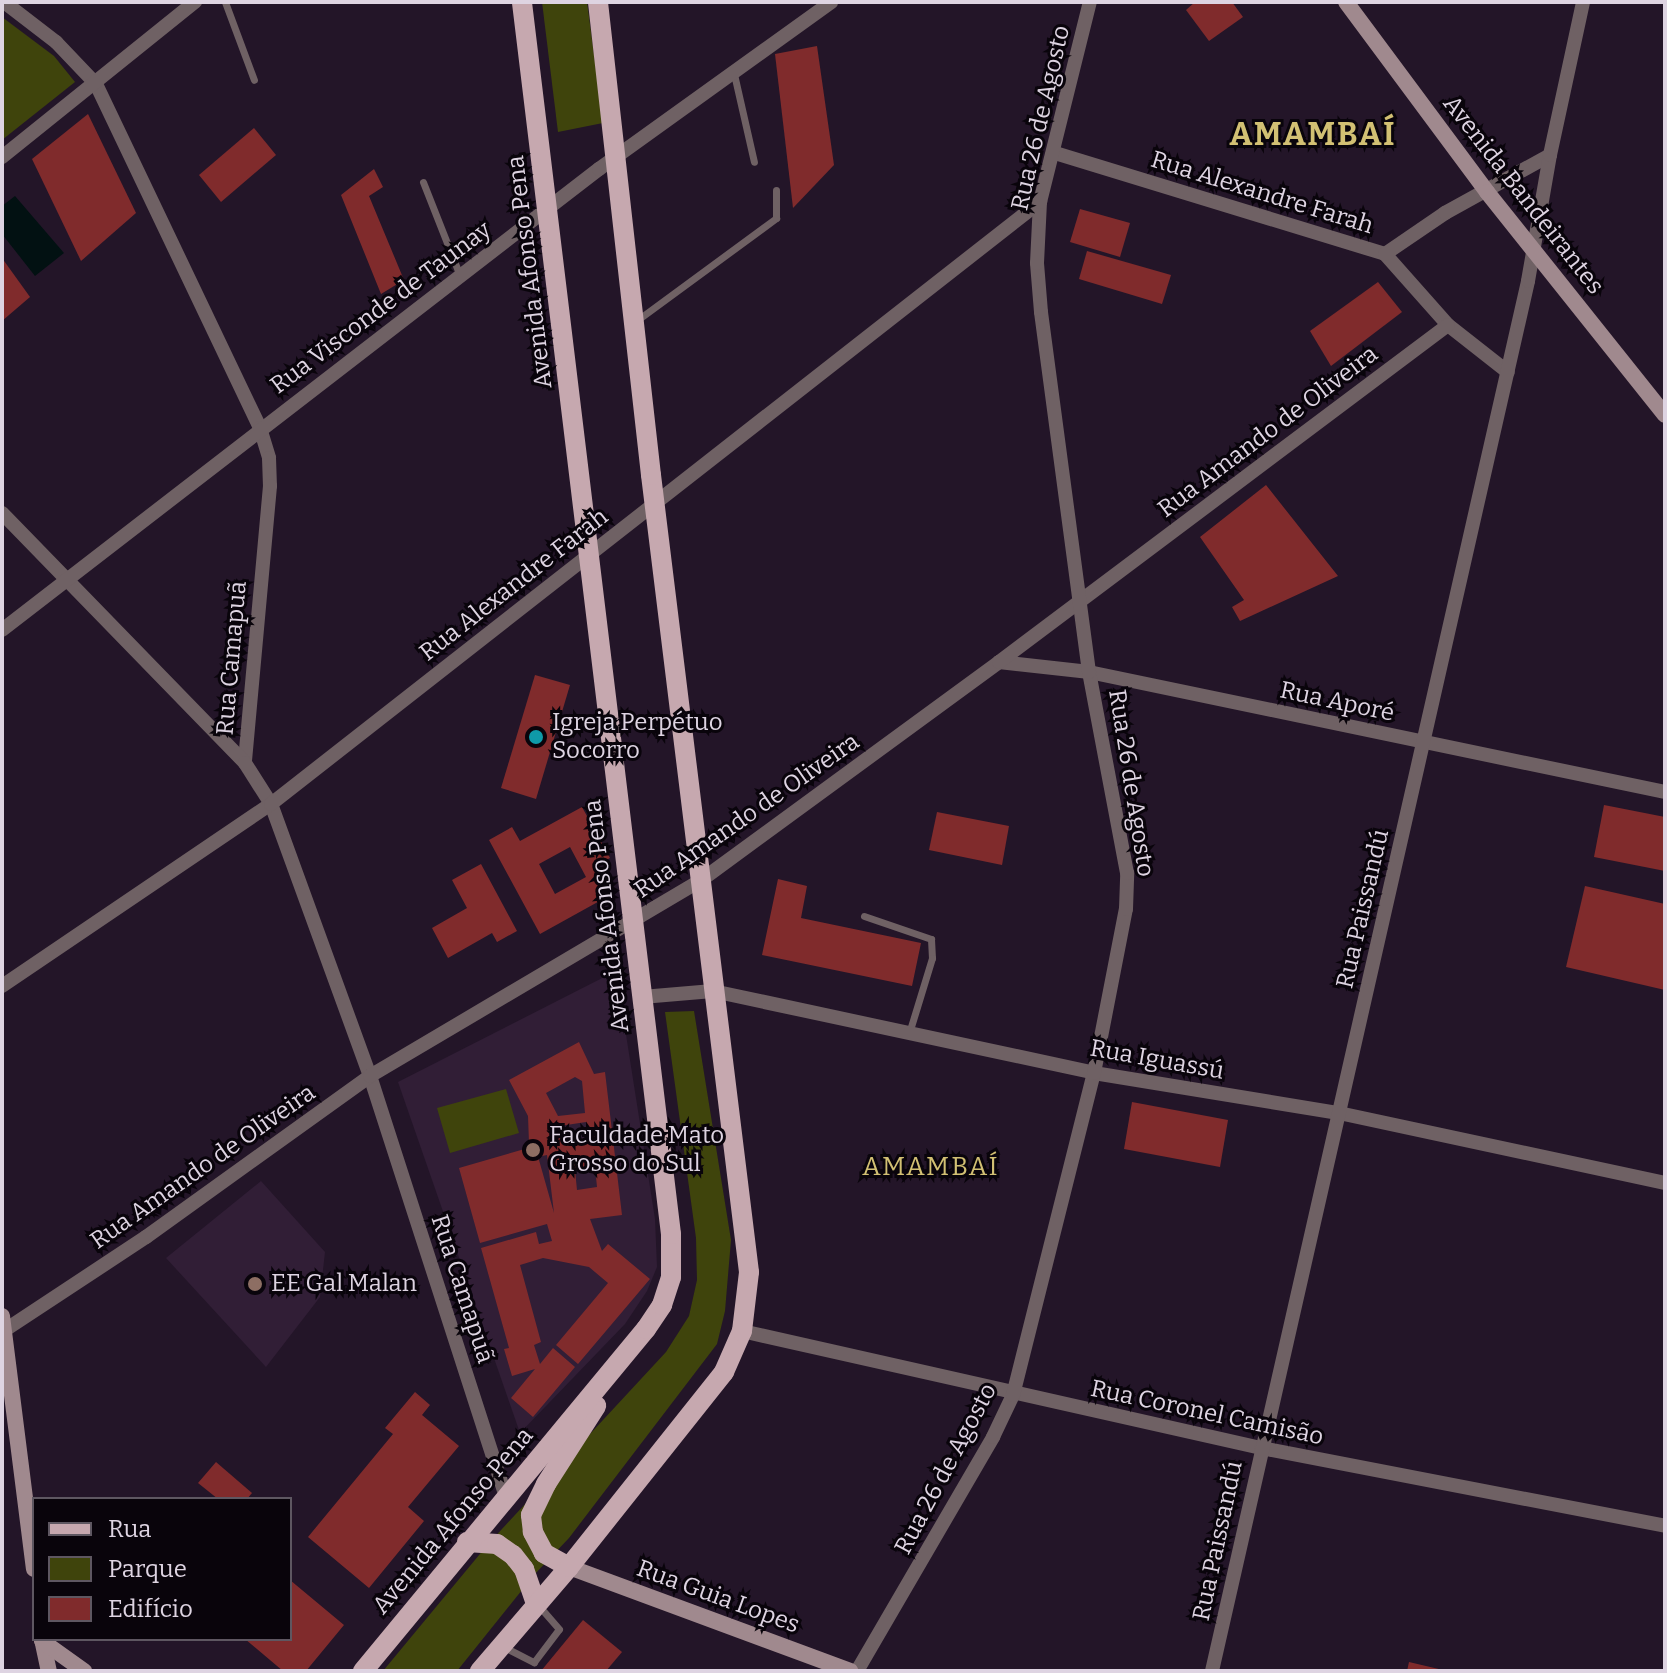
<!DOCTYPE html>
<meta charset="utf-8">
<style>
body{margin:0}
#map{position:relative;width:1667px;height:1673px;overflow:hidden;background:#231528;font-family:Bitter,serif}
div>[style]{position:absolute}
.built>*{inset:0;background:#311e36}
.green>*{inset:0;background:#3f440c}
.water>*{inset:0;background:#021112}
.building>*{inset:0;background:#802b2c}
.service>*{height:7px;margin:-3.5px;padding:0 3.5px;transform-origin:3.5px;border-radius:3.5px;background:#6f6164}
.minor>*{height:14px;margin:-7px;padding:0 7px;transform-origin:7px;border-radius:7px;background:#6f6164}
.secondary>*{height:16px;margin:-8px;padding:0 8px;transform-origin:8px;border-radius:8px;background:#a0898e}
.primary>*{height:20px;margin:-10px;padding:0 10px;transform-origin:10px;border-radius:10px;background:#c6a8af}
.dots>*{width:22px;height:22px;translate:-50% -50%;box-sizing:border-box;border:4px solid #09040b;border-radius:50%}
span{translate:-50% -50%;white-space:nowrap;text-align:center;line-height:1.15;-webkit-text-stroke:6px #09040b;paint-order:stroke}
.street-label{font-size:24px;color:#ded4e2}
.poi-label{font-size:24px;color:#ded4e2}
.left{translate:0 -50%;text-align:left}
.neighbourhood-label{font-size:26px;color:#d2c073;letter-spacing:2px}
.district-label{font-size:32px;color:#d2c073;font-weight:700;letter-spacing:2px}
.frame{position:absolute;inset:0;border:4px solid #ded4e2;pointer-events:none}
.legend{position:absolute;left:32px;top:1497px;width:260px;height:144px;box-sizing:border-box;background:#09040b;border:2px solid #5e5761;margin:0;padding:10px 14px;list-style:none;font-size:24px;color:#ded4e2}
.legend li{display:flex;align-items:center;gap:16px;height:40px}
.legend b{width:40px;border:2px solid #5e5761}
</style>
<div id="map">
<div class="built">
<i style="clip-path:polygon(616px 971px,655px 1219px,657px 1267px,647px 1291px,625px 1324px,520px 1433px,398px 1082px)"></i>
<i style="clip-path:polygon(261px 1181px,325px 1252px,320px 1297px,266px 1367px,166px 1258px)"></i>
</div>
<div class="green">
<i style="clip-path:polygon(542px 2px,587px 2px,603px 123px,558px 132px)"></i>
<i style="clip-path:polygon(2px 17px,54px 56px,75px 82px,2px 140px)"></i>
<i style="clip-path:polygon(694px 1011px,731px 1240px,725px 1311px,717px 1344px,569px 1538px,534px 1575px,457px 1671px,383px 1671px,489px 1543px,666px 1352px,689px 1316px,697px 1280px,696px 1238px,665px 1012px)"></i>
<i style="clip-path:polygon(506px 1089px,519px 1133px,450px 1153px,437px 1108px)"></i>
</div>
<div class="water">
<i style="clip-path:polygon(15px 196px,64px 253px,35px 276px,2px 234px,2px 206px)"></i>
</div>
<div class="building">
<i style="clip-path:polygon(1195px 2px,1232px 2px,1243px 17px,1209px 41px,1186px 10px)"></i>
<i style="clip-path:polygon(817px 46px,834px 165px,793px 208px,775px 54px)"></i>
<i style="clip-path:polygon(88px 114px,136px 213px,81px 261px,32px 159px)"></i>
<i style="clip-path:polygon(254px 128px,276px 155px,221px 202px,199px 175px)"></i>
<i style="clip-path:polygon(374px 169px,383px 187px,369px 196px,404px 280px,381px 294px,341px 195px)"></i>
<i style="clip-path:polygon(1080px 209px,1130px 223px,1120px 257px,1070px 242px)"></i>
<i style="clip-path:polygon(1087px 251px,1171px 275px,1162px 304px,1079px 279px)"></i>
<i style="clip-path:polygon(2px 258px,30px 297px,2px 321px)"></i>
<i style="clip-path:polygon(1378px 282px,1402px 312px,1331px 366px,1310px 331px)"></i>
<i style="clip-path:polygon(1266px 485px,1338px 576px,1240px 621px,1232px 607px,1244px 600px,1200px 537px)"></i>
<i style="clip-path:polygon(535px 675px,570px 685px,536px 799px,501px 788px)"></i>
<i style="clip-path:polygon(1604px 805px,1665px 817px,1665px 871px,1594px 857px)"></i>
<i style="clip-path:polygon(evenodd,582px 807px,610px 858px,598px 864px,614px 893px,540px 934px,489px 840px,512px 827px,520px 841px,582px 807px,570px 847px,586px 877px,555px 894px,539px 864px,570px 847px)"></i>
<i style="clip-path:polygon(937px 812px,1009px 826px,1002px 865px,929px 850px)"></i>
<i style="clip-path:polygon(481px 864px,517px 931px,497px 942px,492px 933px,448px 958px,432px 928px,467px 908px,452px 880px)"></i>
<i style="clip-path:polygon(778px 879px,807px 886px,801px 918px,921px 943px,912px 986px,762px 955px)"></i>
<i style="clip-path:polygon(1585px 886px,1665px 904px,1665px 990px,1566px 967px)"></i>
<i style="clip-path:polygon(evenodd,579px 1042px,594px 1074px,605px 1072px,622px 1215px,590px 1219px,602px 1251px,608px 1244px,650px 1279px,578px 1364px,556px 1345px,608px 1283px,589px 1267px,543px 1258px,520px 1265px,541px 1342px,534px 1345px,540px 1364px,553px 1348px,575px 1367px,533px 1417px,511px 1398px,535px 1369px,512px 1376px,504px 1349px,509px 1348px,481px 1248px,536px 1232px,539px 1244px,552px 1241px,547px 1224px,480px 1243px,459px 1168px,535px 1146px,554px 1213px,547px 1155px,542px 1156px,541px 1142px,529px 1143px,528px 1116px,509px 1080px,579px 1042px,575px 1077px,582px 1081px,585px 1113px,558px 1116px,546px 1093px,575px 1077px,579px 1042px,586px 1122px,588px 1138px,562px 1142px,560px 1126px,586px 1122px,579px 1042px,595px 1167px,597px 1187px,577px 1190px,575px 1170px,595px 1167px)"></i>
<i style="clip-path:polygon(1132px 1102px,1228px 1120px,1220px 1167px,1124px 1149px)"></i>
<i style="clip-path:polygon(415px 1392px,430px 1405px,422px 1415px,459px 1446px,408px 1507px,424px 1521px,369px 1588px,308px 1537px,393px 1434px,385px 1428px)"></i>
<i style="clip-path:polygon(216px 1462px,252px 1493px,247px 1499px,218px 1499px,198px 1483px)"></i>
<i style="clip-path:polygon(290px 1580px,344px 1625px,306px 1671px,283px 1671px,245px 1639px,290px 1639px)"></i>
<i style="clip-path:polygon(583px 1620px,622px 1652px,606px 1671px,541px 1671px)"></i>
<i style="clip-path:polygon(1409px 1662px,1443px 1670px,1443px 1671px,1407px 1671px)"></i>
</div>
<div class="service">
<i style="left:225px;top:2px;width:83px;rotate:69.6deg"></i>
<i style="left:734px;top:74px;width:90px;rotate:77.2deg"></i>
<i style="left:423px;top:182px;width:101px;rotate:68.5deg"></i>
<i style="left:636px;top:321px;width:174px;rotate:-36.3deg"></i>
<i style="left:776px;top:218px;width:28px;rotate:-90deg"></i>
<i style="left:864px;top:916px;width:71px;rotate:18.9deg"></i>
<i style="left:931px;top:939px;width:19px;rotate:87deg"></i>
<i style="left:932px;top:958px;width:78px;rotate:107deg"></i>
<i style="left:502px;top:1646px;width:36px;rotate:27deg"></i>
<i style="left:534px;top:1662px;width:41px;rotate:-52.9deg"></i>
<i style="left:559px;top:1629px;width:30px;rotate:-131deg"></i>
</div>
<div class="minor">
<i style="left:4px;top:2px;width:66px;rotate:37.6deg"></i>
<i style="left:56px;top:42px;width:58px;rotate:46.4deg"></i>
<i style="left:96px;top:84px;width:381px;rotate:64.5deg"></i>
<i style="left:260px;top:428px;width:31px;rotate:73deg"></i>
<i style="left:269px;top:458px;width:28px;rotate:88deg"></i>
<i style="left:270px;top:486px;width:278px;rotate:95.2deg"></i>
<i style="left:1055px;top:153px;width:345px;rotate:17deg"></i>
<i style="left:1385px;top:254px;width:95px;rotate:48.4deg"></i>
<i style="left:1448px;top:325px;width:76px;rotate:38.1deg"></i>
<i style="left:2px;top:157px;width:248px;rotate:-38.8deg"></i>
<i style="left:1385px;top:254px;width:73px;rotate:-34.3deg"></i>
<i style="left:1445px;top:213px;width:120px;rotate:-28.9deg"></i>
<i style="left:2px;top:513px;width:349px;rotate:45.8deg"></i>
<i style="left:245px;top:763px;width:49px;rotate:57.6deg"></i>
<i style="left:271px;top:804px;width:289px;rotate:70deg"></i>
<i style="left:370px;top:1076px;width:442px;rotate:72.1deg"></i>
<i style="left:2px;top:630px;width:754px;rotate:-37.68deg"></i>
<i style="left:599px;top:169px;width:286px;rotate:-35.7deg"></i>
<i style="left:999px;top:662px;width:91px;rotate:6.3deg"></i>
<i style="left:1089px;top:672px;width:588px;rotate:11.77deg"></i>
<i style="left:2px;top:986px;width:325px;rotate:-34.1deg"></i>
<i style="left:271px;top:804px;width:977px;rotate:-38.06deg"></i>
<i style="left:642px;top:997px;width:71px;rotate:-4.8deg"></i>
<i style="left:713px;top:991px;width:390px;rotate:12.1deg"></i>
<i style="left:1094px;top:1073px;width:248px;rotate:9.3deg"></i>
<i style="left:1339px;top:1113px;width:333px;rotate:12.1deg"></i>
<i style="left:5px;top:1330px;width:169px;rotate:-33.4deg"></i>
<i style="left:146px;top:1237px;width:276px;rotate:-35.7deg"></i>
<i style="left:370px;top:1076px;width:383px;rotate:-30.6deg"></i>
<i style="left:700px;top:881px;width:371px;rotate:-36.2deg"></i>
<i style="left:999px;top:662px;width:561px;rotate:-36.89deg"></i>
<i style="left:742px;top:1331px;width:532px;rotate:12.7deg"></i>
<i style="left:1261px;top:1448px;width:411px;rotate:10.9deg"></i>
<i style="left:857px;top:1671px;width:271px;rotate:-59.8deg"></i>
<i style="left:993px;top:1437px;width:47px;rotate:-64.5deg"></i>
<i style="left:1013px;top:1395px;width:332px;rotate:-75.9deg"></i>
<i style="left:1094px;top:1073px;width:167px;rotate:-79deg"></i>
<i style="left:1126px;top:909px;width:36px;rotate:-88deg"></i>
<i style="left:1127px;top:873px;width:205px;rotate:-100.7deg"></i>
<i style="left:1089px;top:672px;width:363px;rotate:-97.6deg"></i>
<i style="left:1041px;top:312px;width:49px;rotate:-94.7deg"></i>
<i style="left:1037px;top:263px;width:61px;rotate:-87.2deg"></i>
<i style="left:1040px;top:202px;width:206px;rotate:-76deg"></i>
<i style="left:1212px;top:1671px;width:1425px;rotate:-77.19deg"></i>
<i style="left:1528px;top:281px;width:128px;rotate:-80.1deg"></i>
<i style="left:1550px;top:155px;width:157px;rotate:-77.8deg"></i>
</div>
<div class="secondary">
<i style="left:1346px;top:2px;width:237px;rotate:53.4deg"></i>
<i style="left:1487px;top:192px;width:285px;rotate:51.4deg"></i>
<i style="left:2px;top:1316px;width:255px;rotate:82.8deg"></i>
<i style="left:569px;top:1567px;width:300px;rotate:20.3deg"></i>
<i style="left:42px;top:1639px;width:33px;rotate:78deg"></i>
<i style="left:42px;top:1641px;width:52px;rotate:35.5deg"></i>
</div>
<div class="primary">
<i style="left:467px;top:1542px;width:30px;rotate:4deg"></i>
<i style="left:497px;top:1544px;width:19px;rotate:35deg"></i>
<i style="left:513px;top:1555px;width:18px;rotate:52deg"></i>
<i style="left:524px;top:1569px;width:36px;rotate:71deg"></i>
<i style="left:569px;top:1567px;width:29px;rotate:-151deg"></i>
<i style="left:544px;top:1553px;width:24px;rotate:-118deg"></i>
<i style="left:533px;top:1532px;width:17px;rotate:-97deg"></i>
<i style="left:531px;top:1515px;width:34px;rotate:-64deg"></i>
<i style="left:546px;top:1484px;width:93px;rotate:-57.3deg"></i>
<i style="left:363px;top:1671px;width:444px;rotate:-50.4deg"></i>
<i style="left:646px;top:1329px;width:29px;rotate:-56deg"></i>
<i style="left:662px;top:1305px;width:29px;rotate:-72deg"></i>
<i style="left:671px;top:1277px;width:43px;rotate:-90deg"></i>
<i style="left:671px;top:1234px;width:1241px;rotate:-96.9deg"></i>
<i style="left:480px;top:1671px;width:137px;rotate:-49.4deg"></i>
<i style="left:569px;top:1567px;width:249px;rotate:-51.5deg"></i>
<i style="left:724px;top:1372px;width:45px;rotate:-66.3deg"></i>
<i style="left:742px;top:1331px;width:59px;rotate:-83.2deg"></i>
<i style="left:749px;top:1272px;width:803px;rotate:-97.01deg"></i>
<i style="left:651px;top:475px;width:476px;rotate:-96.4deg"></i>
</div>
<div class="dots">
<i style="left:536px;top:737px;background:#0f9aa8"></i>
<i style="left:533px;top:1150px;background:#8d6e63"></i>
<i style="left:255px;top:1284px;background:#8d6e63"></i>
</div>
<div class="street-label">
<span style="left:1041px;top:118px;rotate:-77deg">Rua 26 de Agosto</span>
<span style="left:1262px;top:193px;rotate:17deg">Rua Alexandre Farah</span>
<span style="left:1523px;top:195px;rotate:52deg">Avenida Bandeirantes</span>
<span style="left:530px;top:272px;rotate:-97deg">Avenida Afonso Pena</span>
<span style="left:381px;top:308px;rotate:-37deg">Rua Visconde de Taunay</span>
<span style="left:1268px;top:432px;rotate:-37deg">Rua Amando de Oliveira</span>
<span style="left:514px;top:585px;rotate:-38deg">Rua Alexandre Farah</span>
<span style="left:232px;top:658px;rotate:-85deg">Rua Camapuã</span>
<span style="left:1337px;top:702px;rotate:12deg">Rua Aporé</span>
<span style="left:1131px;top:783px;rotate:81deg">Rua 26 de Agosto</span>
<span style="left:747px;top:816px;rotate:-35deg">Rua Amando de Oliveira</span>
<span style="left:1363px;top:909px;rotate:-77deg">Rua Paissandú</span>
<span style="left:607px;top:916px;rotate:-97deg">Avenida Afonso Pena</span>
<span style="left:1157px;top:1060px;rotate:10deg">Rua Iguassú</span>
<span style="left:203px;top:1167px;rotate:-35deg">Rua Amando de Oliveira</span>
<span style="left:462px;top:1289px;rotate:72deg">Rua Camapuã</span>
<span style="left:1207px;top:1413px;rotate:12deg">Rua Coronel Camisão</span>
<span style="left:946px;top:1469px;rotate:-62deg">Rua 26 de Agosto</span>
<span style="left:453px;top:1521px;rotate:-50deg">Avenida Afonso Pena</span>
<span style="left:1218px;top:1541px;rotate:-78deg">Rua Paissandú</span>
<span style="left:718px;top:1597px;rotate:20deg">Rua Guia Lopes</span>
</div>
<div class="poi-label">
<span class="left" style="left:552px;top:737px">Igreja Perpétuo<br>Socorro</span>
<span class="left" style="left:549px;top:1150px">Faculdade Mato<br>Grosso do Sul</span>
<span class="left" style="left:271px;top:1284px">EE Gal Malan</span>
</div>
<div class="neighbourhood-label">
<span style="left:931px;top:1167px">AMAMBAÍ</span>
</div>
<div class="district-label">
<span style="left:1313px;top:134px">AMAMBAÍ</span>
</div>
<div class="frame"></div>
<ul class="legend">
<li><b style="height:10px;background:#c6a8af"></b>Rua</li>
<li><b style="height:22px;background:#3f440c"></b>Parque</li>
<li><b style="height:22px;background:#802b2c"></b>Edifício</li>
</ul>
</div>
